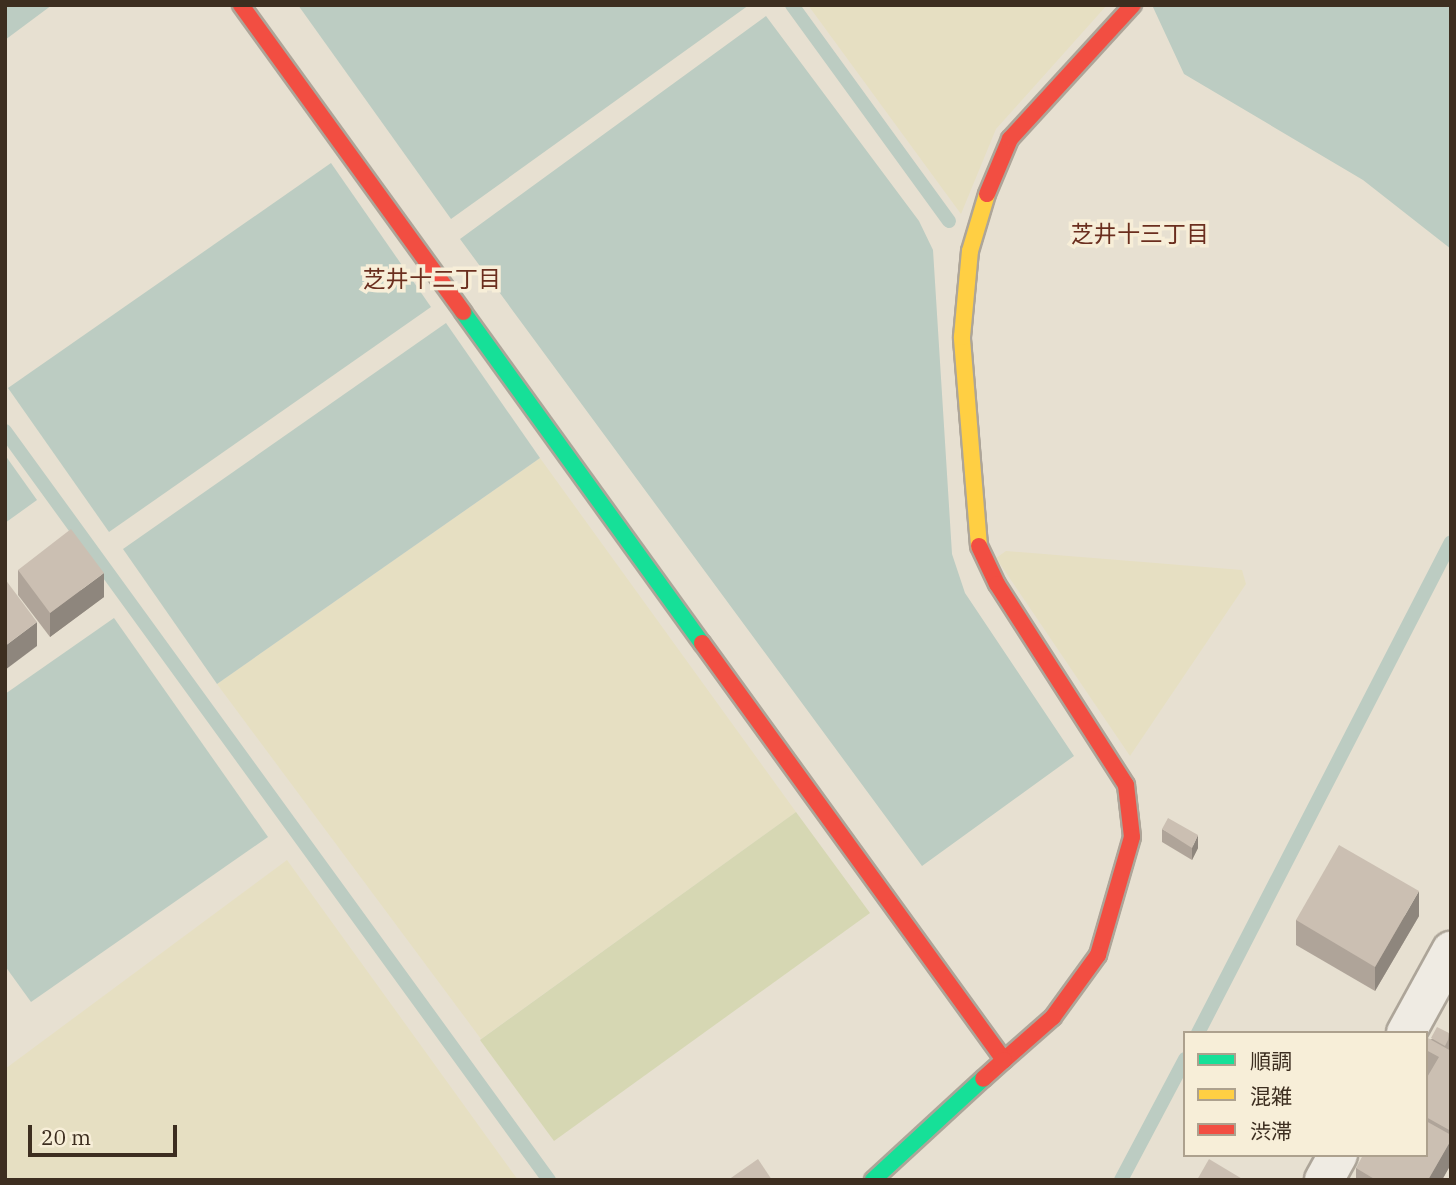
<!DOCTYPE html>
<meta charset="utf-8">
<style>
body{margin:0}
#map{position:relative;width:1456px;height:1185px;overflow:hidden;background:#e7e0d1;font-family:"IBM Plex Serif","Noto Sans JP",serif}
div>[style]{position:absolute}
.farmland>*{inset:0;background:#e6dfc2}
.green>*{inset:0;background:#d6d7b3}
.water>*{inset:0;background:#bcccc2}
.stream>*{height:14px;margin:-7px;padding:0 7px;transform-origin:7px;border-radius:7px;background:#bcccc2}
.roads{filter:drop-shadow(2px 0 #ada599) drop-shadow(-2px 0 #ada599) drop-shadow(0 2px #ada599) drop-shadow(0 -2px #ada599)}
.street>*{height:38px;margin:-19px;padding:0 19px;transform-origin:19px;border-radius:19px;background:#efebe3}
.fast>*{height:16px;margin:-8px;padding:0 8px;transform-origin:8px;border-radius:8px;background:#16e098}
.slow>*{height:16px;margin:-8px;padding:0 8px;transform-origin:8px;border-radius:8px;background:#ffcf43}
.jam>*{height:16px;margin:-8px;padding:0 8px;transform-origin:8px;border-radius:8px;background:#f24e42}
.wall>*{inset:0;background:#afa499}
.shaded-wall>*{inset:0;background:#8e867d}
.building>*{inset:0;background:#cbbfb2}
span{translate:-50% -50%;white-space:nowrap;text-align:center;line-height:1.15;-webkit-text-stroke:7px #f7eed8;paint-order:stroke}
.neighbourhood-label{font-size:23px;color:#6b2e1e}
.frame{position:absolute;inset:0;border:7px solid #3d2e20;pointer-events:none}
.legend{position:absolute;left:1183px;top:1031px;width:245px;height:126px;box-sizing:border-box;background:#f7eed8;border:2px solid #ada18e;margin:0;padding:9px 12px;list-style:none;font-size:21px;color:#3d2e20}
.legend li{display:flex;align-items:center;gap:14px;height:35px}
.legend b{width:35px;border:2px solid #ada18e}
.scale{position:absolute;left:28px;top:1125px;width:149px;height:32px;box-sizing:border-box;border:4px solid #3d2e20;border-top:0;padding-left:9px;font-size:21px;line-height:24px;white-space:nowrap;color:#3d2e20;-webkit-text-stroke:5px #f7eed8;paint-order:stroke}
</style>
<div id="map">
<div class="farmland">
<i style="clip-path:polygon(808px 5px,1107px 5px,996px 129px,961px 214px)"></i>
<i style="clip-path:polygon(540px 458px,796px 812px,481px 1039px,217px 684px)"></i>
<i style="clip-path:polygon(1006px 551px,1242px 570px,1246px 584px,1130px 756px,996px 558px)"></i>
<i style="clip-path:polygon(287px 860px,518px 1180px,5px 1180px,5px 1069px)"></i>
</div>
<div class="green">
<i style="clip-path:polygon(796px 812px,870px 913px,554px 1141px,480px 1040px)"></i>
</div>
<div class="water">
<i style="clip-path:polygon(5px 5px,52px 5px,5px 40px)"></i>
<i style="clip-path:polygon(298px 5px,749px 5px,451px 219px)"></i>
<i style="clip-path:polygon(1152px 5px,1451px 5px,1451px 249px,1363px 180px,1184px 74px)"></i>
<i style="clip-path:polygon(766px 16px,919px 221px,933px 250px,952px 554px,965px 593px,1074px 756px,922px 866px,460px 239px)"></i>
<i style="clip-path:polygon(331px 163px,431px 307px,109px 532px,8px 388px)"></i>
<i style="clip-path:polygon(446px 323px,540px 458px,217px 684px,123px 549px)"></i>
<i style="clip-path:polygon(5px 455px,37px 500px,5px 523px)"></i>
<i style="clip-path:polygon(114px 618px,268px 837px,31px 1002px,5px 966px,5px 694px)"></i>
</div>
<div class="stream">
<i style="left:792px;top:5px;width:267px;rotate:54deg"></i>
<i style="left:5px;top:431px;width:926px;rotate:54.01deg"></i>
<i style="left:1198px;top:1033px;width:552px;rotate:-62.74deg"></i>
<i style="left:1121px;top:1180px;width:137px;rotate:-62.1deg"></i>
</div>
<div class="roads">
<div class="street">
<i style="left:1406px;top:1033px;width:94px;rotate:-61.2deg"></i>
<i style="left:1324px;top:1180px;width:29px;rotate:-61deg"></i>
</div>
<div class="fast">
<i style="left:463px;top:312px;width:408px;rotate:54.2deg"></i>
<i style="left:873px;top:1180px;width:149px;rotate:-42.6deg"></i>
</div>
<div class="slow">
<i style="left:979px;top:546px;width:210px;rotate:-94.7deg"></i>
<i style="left:962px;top:337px;width:86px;rotate:-84.7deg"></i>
<i style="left:970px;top:251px;width:59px;rotate:-73.4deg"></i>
</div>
<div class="jam">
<i style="left:241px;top:5px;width:379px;rotate:54.1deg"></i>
<i style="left:987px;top:194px;width:60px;rotate:-67.3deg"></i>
<i style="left:1010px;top:139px;width:182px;rotate:-47.5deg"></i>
<i style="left:979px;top:546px;width:42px;rotate:64.7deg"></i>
<i style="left:997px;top:584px;width:239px;rotate:57.3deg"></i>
<i style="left:1126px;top:785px;width:52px;rotate:83.4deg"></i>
<i style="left:1132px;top:837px;width:123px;rotate:106.1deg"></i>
<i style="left:1098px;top:955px;width:77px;rotate:126deg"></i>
<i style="left:1053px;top:1017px;width:65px;rotate:138.7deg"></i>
<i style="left:702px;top:643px;width:515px;rotate:54.09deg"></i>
<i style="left:1004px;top:1060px;width:28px;rotate:138deg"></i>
</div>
</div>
<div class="wall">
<i style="clip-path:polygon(18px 570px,104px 597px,50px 637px,18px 595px)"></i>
<i style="clip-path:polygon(1162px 829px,1198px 848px,1192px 860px,1162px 842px)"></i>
<i style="clip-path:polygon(1419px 916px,1375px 991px,1296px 945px,1296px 920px)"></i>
<i style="clip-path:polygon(1451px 1031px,1451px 1164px,1442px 1180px,1356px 1180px,1356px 1168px,1426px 1155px,1426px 1079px,1428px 1075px,1426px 1074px,1426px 1041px,1449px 1033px)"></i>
</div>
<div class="shaded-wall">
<i style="clip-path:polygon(104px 573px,104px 597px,50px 637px,50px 613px)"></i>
<i style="clip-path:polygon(37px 622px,37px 646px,5px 670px,5px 646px)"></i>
<i style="clip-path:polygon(1198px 835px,1198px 848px,1192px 860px,1192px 848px)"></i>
<i style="clip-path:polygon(1419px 891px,1419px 916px,1375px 991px,1375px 967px)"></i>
<i style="clip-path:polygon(1451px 1140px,1451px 1164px,1442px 1180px,1428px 1180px)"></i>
</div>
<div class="building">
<i style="clip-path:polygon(71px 529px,104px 573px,50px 613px,18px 570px)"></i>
<i style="clip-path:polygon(5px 579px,37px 622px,5px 646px)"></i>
<i style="clip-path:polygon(1168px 818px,1198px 835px,1192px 848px,1162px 829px)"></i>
<i style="clip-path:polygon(1339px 845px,1419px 891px,1375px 967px,1296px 920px)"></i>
<i style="clip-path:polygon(1437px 1027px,1449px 1033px,1448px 1040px,1445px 1046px,1431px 1038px)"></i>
<i style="clip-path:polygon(1428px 1038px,1451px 1051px,1451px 1131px,1426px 1117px,1426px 1079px,1439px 1057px,1426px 1050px,1426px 1041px)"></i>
<i style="clip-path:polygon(1426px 1121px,1451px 1135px,1451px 1140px,1428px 1180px,1376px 1180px,1356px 1168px,1363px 1155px,1426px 1155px)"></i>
<i style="clip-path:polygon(758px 1159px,772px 1180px,728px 1180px)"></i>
<i style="clip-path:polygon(1209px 1159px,1244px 1180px,1197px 1180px)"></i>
</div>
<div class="neighbourhood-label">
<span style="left:1140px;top:233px">芝井十三丁目</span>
<span style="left:432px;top:278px">芝井十二丁目</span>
</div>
<div class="frame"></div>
<ul class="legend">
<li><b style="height:9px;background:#16e098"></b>順調</li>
<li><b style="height:9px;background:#ffcf43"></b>混雑</li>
<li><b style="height:9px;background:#f24e42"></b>渋滞</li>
</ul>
<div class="scale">20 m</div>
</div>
